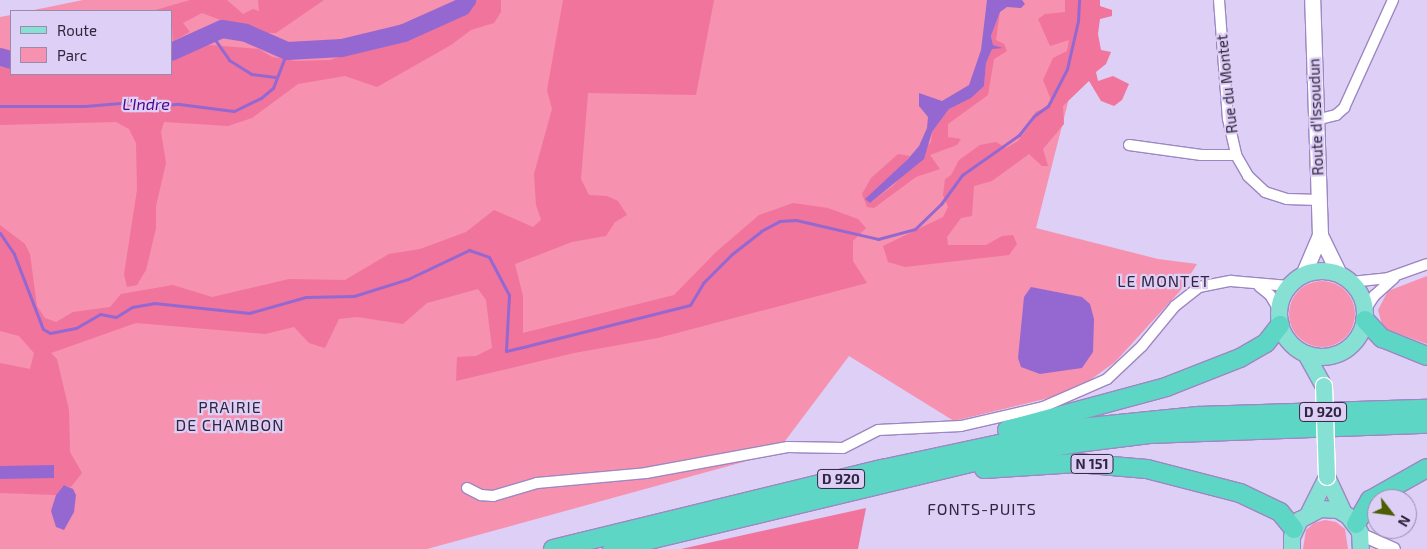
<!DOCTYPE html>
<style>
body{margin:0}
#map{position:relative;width:1427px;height:549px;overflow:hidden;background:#ddcff5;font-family:"Exo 2",sans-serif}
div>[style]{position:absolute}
.green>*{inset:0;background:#f691af}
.round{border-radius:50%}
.forest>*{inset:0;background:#f1749c}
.water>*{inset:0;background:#9568d1}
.stream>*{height:3px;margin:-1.5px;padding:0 1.5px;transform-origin:1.5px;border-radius:1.5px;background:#9568d1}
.river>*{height:18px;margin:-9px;padding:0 9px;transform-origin:9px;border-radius:9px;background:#9568d1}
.roads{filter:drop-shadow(1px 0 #9d87c2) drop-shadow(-1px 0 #9d87c2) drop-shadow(0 1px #9d87c2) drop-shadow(0 -1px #9d87c2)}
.minor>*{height:10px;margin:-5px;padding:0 5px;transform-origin:5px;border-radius:5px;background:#fff}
.tertiary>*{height:12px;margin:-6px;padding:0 6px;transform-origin:6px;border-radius:6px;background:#fff}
.secondary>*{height:15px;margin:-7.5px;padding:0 7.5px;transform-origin:7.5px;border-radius:7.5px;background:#fff}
.primary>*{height:16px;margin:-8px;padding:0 8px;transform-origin:8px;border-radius:8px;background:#86e0d4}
.primary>.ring{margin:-8px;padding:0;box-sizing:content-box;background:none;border:16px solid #86e0d4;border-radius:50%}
.trunk>*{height:18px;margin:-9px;padding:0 9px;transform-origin:9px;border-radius:9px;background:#5ed6c6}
.bridges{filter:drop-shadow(1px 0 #fff) drop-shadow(-1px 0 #fff) drop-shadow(0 1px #fff) drop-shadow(0 -1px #fff)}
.primary-bridge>*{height:16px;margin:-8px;padding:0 8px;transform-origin:8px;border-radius:8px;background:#86e0d4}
span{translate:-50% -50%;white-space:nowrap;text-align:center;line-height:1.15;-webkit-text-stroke:4.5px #ddcff5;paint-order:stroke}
.shield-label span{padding:1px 4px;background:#ddcff5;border:1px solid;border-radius:4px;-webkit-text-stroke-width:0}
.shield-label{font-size:14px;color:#30263f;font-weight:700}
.street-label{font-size:15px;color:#30263f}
.water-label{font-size:16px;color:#50008b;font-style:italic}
.neighbourhood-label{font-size:16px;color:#30263f;letter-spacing:1px}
.legend{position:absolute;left:10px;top:10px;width:162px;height:65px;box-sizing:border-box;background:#ddcff5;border:1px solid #988bac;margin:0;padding:6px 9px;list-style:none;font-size:15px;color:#30263f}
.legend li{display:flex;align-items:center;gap:10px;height:25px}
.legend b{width:25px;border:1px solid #988bac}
.north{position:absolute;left:1367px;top:489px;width:50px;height:50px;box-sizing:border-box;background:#ddcff5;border:1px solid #988bac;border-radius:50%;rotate:120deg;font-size:14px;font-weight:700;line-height:20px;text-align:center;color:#30263f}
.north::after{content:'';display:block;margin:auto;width:18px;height:22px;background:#4c5e02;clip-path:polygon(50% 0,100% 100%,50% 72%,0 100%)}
</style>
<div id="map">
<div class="green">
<i style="clip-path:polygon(83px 0,1082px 0,1078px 63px,1036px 228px,1158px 259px,1197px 264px,1180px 291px,1115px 362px,1086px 383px,1053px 397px,954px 421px,849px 356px,776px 453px,427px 549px,0 549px,0 17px,11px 15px,11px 74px,171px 74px,171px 11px,29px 11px)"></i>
<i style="clip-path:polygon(1427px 276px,1427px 344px,1383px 328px,1378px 310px,1388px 291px)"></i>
<i class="round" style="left:1289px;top:281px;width:66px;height:66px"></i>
<i style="clip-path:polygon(1325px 520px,1336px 522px,1345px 529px,1348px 549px,1303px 549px,1306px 530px,1314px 523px)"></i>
</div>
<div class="forest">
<i style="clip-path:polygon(190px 0,227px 0,243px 14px,253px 9px,259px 11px,258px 0,324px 0,276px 33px,255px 33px,202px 13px,183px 23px,190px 32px,173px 41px,171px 11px,152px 11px)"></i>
<i style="clip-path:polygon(475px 0,501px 0,501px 12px,494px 23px,471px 30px,451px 45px,377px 87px,345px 76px,298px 84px,252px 118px,228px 126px,164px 122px,161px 132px,166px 163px,156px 206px,156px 228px,146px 270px,137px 285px,127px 287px,124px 274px,137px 190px,136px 143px,129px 129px,116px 122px,0 125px,0 67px,11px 69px,11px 74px,171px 74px,171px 57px,210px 45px,259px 49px,272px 57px,296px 61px,330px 60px,433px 25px)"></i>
<i style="clip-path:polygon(563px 0,714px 0,696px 95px,588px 93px,581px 179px,589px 195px,607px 196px,618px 201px,627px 215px,615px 222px,606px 236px,572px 242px,515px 264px,523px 296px,523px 333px,674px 295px,716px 252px,759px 215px,793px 203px,828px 208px,858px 219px,866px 228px,853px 241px,853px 261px,867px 283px,658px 338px,574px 353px,456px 381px,457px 357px,476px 356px,492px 348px,486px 300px,478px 289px,427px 303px,403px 324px,357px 317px,339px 319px,325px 348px,309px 343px,294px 327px,265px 334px,136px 323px,51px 353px,57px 359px,69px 410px,70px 452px,82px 473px,71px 487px,64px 485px,56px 495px,0 493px,0 363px,30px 369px,34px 353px,19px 336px,0 331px,0 225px,25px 244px,30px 254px,37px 306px,45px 318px,56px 322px,73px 312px,110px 307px,121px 294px,173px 285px,212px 297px,289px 279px,345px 280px,389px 254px,420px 249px,466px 232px,494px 210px,533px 227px,541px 220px,536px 205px,534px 174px,552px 109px,547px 90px)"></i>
<i style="clip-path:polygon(1065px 0,1100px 0,1100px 6px,1112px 10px,1112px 16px,1100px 19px,1098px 34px,1101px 50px,1111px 52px,1106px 64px,1096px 72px,1098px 81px,1113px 76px,1129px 84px,1122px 100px,1114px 106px,1101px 101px,1089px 81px,1063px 106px,1064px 124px,1043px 149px,1048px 166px,1042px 166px,1029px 154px,992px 181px,974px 186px,972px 216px,961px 218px,947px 237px,948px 245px,986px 245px,1002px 236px,1013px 235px,1017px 244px,1009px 255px,905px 267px,888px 262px,883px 246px,943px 217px,948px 207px,943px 195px,945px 179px,951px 175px,959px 160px,980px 145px,996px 142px,1006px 148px,1018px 141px,1034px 119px,1035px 112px,1050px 106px,1052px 102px,1043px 80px,1053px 58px,1067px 51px,1069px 40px,1050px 46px,1038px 19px,1045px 14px,1065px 12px)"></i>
<i style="clip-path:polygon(1000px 12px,996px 40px,1004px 44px,1007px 51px,994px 59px,988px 95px,948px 124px,948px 137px,961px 139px,957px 145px,930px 155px,940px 169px,916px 177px,874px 208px,867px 207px,862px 194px,871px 178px,898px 154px,910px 156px,870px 203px,894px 185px,931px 142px,932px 132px,949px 109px,984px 86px,986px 63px,992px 48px,1002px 48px,993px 45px,991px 36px)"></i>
<i style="clip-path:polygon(866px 508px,858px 549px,681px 549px)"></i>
</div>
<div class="water">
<i style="clip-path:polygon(987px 0,1022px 0,1025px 4px,1021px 8px,1007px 7px,1000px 12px,991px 36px,993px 45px,1003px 48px,992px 49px,986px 63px,984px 86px,971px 98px,949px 109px,932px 132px,924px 159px,870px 203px,865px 199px,908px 159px,919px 146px,927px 128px,928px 117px,919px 106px,919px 93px,942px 101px,969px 85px,981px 50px)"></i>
<i style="clip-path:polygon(1031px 287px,1082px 297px,1090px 304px,1094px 319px,1093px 352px,1082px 368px,1040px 374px,1021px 367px,1018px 358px,1024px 297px)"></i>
<i style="clip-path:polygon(54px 465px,54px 478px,0 479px,0 466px)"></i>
<i style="clip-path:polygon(64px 485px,73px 489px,76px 495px,74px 512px,64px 530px,56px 527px,51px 511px,56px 495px)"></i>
</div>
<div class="stream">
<i style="left:211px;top:34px;width:32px;rotate:55deg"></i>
<i style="left:229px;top:60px;width:26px;rotate:32deg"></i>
<i style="left:251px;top:74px;width:26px;rotate:7deg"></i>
<i style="left:0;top:106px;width:85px"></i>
<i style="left:85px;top:106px;width:47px;rotate:-4.9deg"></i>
<i style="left:132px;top:102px;width:16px;rotate:14deg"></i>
<i style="left:148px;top:106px;width:31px;rotate:-4deg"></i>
<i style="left:179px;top:104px;width:55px;rotate:7.3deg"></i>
<i style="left:234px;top:111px;width:30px;rotate:-26deg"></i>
<i style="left:261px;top:98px;width:16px;rotate:-40deg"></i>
<i style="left:273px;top:88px;width:40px;rotate:-69deg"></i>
<i style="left:0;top:233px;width:25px;rotate:56deg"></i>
<i style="left:14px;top:254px;width:80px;rotate:68.9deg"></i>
<i style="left:43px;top:329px;width:8px;rotate:30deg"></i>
<i style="left:50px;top:333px;width:26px;rotate:-11deg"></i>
<i style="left:76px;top:328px;width:28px;rotate:-30deg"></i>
<i style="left:100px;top:314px;width:16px;rotate:11deg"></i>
<i style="left:116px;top:317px;width:19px;rotate:-32deg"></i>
<i style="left:132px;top:307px;width:22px;rotate:-10deg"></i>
<i style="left:154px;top:303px;width:96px;rotate:6deg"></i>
<i style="left:249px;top:313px;width:59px;rotate:-15.7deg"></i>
<i style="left:306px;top:297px;width:48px;rotate:-1.2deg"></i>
<i style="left:354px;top:296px;width:57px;rotate:-17.5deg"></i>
<i style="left:408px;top:279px;width:68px;rotate:-25.4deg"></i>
<i style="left:469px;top:250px;width:21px;rotate:19deg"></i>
<i style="left:489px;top:257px;width:43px;rotate:62.2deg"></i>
<i style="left:509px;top:295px;width:56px;rotate:93.1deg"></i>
<i style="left:506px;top:351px;width:22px;rotate:-13deg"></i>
<i style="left:527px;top:346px;width:168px;rotate:-14.1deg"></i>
<i style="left:690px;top:305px;width:26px;rotate:-59deg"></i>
<i style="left:703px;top:283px;width:41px;rotate:-45deg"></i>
<i style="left:732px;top:254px;width:37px;rotate:-38deg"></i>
<i style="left:761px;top:231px;width:21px;rotate:-28deg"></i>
<i style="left:780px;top:221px;width:16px;rotate:-4deg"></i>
<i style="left:796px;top:220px;width:84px;rotate:13deg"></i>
<i style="left:878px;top:239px;width:38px;rotate:-15deg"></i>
<i style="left:915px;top:229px;width:36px;rotate:-44deg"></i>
<i style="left:941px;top:204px;width:36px;rotate:-54deg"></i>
<i style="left:962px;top:175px;width:70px;rotate:-35.1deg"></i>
<i style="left:1019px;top:135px;width:24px;rotate:-52deg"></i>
<i style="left:1034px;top:116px;width:17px;rotate:-36deg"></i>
<i style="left:1048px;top:106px;width:42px;rotate:-62.8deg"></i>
<i style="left:1067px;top:69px;width:49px;rotate:-77.1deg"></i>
<i style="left:1078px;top:21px;width:21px;rotate:-87deg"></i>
</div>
<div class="river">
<i style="left:171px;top:52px;width:56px;rotate:-24.3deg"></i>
<i style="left:222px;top:29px;width:24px;rotate:9deg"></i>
<i style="left:246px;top:33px;width:45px;rotate:23.7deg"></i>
<i style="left:287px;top:51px;width:55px;rotate:-3.1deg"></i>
<i style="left:342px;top:48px;width:64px;rotate:-13.6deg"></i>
<i style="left:404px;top:33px;width:64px;rotate:-24.1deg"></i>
<i style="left:462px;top:7px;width:9px;rotate:-54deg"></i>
<i style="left:0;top:57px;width:11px;rotate:15deg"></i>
</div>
<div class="roads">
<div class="minor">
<i style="left:1219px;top:0;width:119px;rotate:85.7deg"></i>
<i style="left:1228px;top:119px;width:37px;rotate:77deg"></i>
<i style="left:1236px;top:155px;width:24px;rotate:60deg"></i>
<i style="left:1248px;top:176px;width:23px;rotate:43deg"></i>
<i style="left:1265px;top:192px;width:23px;rotate:18deg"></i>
<i style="left:1287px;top:199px;width:32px;rotate:2deg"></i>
<i style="left:1316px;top:120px;width:21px;rotate:-14deg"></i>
<i style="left:1336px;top:115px;width:11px;rotate:-41deg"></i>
<i style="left:1344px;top:108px;width:119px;rotate:-65.6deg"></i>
<i style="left:1129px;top:145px;width:73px;rotate:7.9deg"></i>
<i style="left:1201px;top:155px;width:35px"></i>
<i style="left:1351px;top:282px;width:37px;rotate:-6deg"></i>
<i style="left:1388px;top:278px;width:41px;rotate:-19.7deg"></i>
<i style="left:1259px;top:286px;width:14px;rotate:39deg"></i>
<i style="left:1270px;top:295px;width:17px;rotate:59deg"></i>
<i style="left:1365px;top:310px;width:17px;rotate:-57deg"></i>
<i style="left:1374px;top:296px;width:27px;rotate:-42deg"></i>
<i style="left:467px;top:488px;width:16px;rotate:27deg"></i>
<i style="left:481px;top:495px;width:12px;rotate:5deg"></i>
<i style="left:493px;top:496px;width:46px;rotate:-16.5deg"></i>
<i style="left:537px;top:483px;width:109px;rotate:-5.2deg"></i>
<i style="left:646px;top:473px;width:144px;rotate:-10.4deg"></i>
<i style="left:788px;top:447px;width:55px;rotate:1deg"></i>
<i style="left:843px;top:448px;width:39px;rotate:-27deg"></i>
<i style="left:878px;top:430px;width:83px;rotate:-2.8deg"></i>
<i style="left:961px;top:426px;width:84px;rotate:-13deg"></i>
<i style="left:1043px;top:407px;width:70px;rotate:-23.6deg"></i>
<i style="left:1107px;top:379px;width:48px;rotate:-43.3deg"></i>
<i style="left:1142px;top:346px;width:52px;rotate:-50.5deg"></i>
<i style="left:1175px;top:306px;width:31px;rotate:-38deg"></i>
<i style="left:1199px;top:287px;width:33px;rotate:-11deg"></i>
<i style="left:1231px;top:281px;width:58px;rotate:4.9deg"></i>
</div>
<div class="tertiary">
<i style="left:1360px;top:534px;width:37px;rotate:24deg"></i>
</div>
<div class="secondary">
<i style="left:1320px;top:235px;width:43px;rotate:64deg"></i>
<i style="left:1303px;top:275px;width:43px;rotate:-67deg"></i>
<i style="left:1320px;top:235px;width:235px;rotate:-91.9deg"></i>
</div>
<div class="primary">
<i class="ring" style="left:1279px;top:271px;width:70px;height:70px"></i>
<i style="left:1306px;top:354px;width:37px;rotate:61deg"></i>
<i style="left:1327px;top:477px;width:40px;rotate:65deg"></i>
<i style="left:1309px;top:513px;width:40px;rotate:-63.4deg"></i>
<i style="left:1292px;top:549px;width:12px;rotate:-90deg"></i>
<i style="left:1292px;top:537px;width:19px;rotate:-65deg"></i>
<i style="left:1300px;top:520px;width:24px;rotate:-28deg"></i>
<i style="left:1321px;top:509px;width:17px;rotate:3deg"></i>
<i style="left:1338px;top:510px;width:12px;rotate:31deg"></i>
<i style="left:1348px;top:516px;width:20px;rotate:53deg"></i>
<i style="left:1360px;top:532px;width:17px;rotate:87deg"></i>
</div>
<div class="trunk">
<i style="left:1365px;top:320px;width:25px;rotate:47deg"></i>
<i style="left:1382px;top:338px;width:48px;rotate:21.8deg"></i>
<i style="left:1007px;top:430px;width:165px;rotate:-15.1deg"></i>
<i style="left:1166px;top:387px;width:79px;rotate:-21.4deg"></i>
<i style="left:1240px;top:358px;width:30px;rotate:-30deg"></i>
<i style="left:1266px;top:343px;width:23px;rotate:-52deg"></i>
<i style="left:984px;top:469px;width:93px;rotate:-3.7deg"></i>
<i style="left:1077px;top:463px;width:70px;rotate:4.9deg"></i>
<i style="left:1147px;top:469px;width:96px;rotate:14.5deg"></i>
<i style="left:1240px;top:493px;width:44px;rotate:25.4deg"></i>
<i style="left:1280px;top:512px;width:22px;rotate:51deg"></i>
<i style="left:1356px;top:524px;width:28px;rotate:-60deg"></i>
<i style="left:1370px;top:500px;width:65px;rotate:-29.3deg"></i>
<i style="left:553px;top:549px;width:339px;rotate:-13.7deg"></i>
<i style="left:882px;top:469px;width:191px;rotate:-12.1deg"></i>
<i style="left:1069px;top:429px;width:130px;rotate:-5.8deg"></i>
<i style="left:1198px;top:416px;width:229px;rotate:-1.8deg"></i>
<i style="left:612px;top:549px;width:397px;rotate:-13.5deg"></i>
<i style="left:998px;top:456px;width:80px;rotate:-9.3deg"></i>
<i style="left:1077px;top:443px;width:73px;rotate:-7.1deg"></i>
<i style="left:1149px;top:434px;width:278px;rotate:-2.1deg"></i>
</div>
</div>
<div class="bridges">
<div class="primary-bridge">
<i style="left:1324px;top:386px;width:91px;rotate:88.1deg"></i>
</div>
</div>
<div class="shield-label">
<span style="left:1323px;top:412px">D 920</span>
<span style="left:1092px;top:464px">N 151</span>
<span style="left:841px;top:479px">D 920</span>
</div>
<div class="street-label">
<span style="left:1227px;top:84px;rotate:-96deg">Rue du Montet</span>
<span style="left:1316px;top:117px;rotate:-92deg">Route d'Issoudun</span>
</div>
<div class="water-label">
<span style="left:146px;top:104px">L'Indre</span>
</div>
<div class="neighbourhood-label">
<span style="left:1164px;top:281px">LE MONTET</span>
<span style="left:230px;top:416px">PRAIRIE<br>DE CHAMBON</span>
<span style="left:982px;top:509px">FONTS-PUITS</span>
</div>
<ul class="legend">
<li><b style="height:6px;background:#86e0d4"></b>Route</li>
<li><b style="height:14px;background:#f691af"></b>Parc</li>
</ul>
<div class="north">N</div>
</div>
